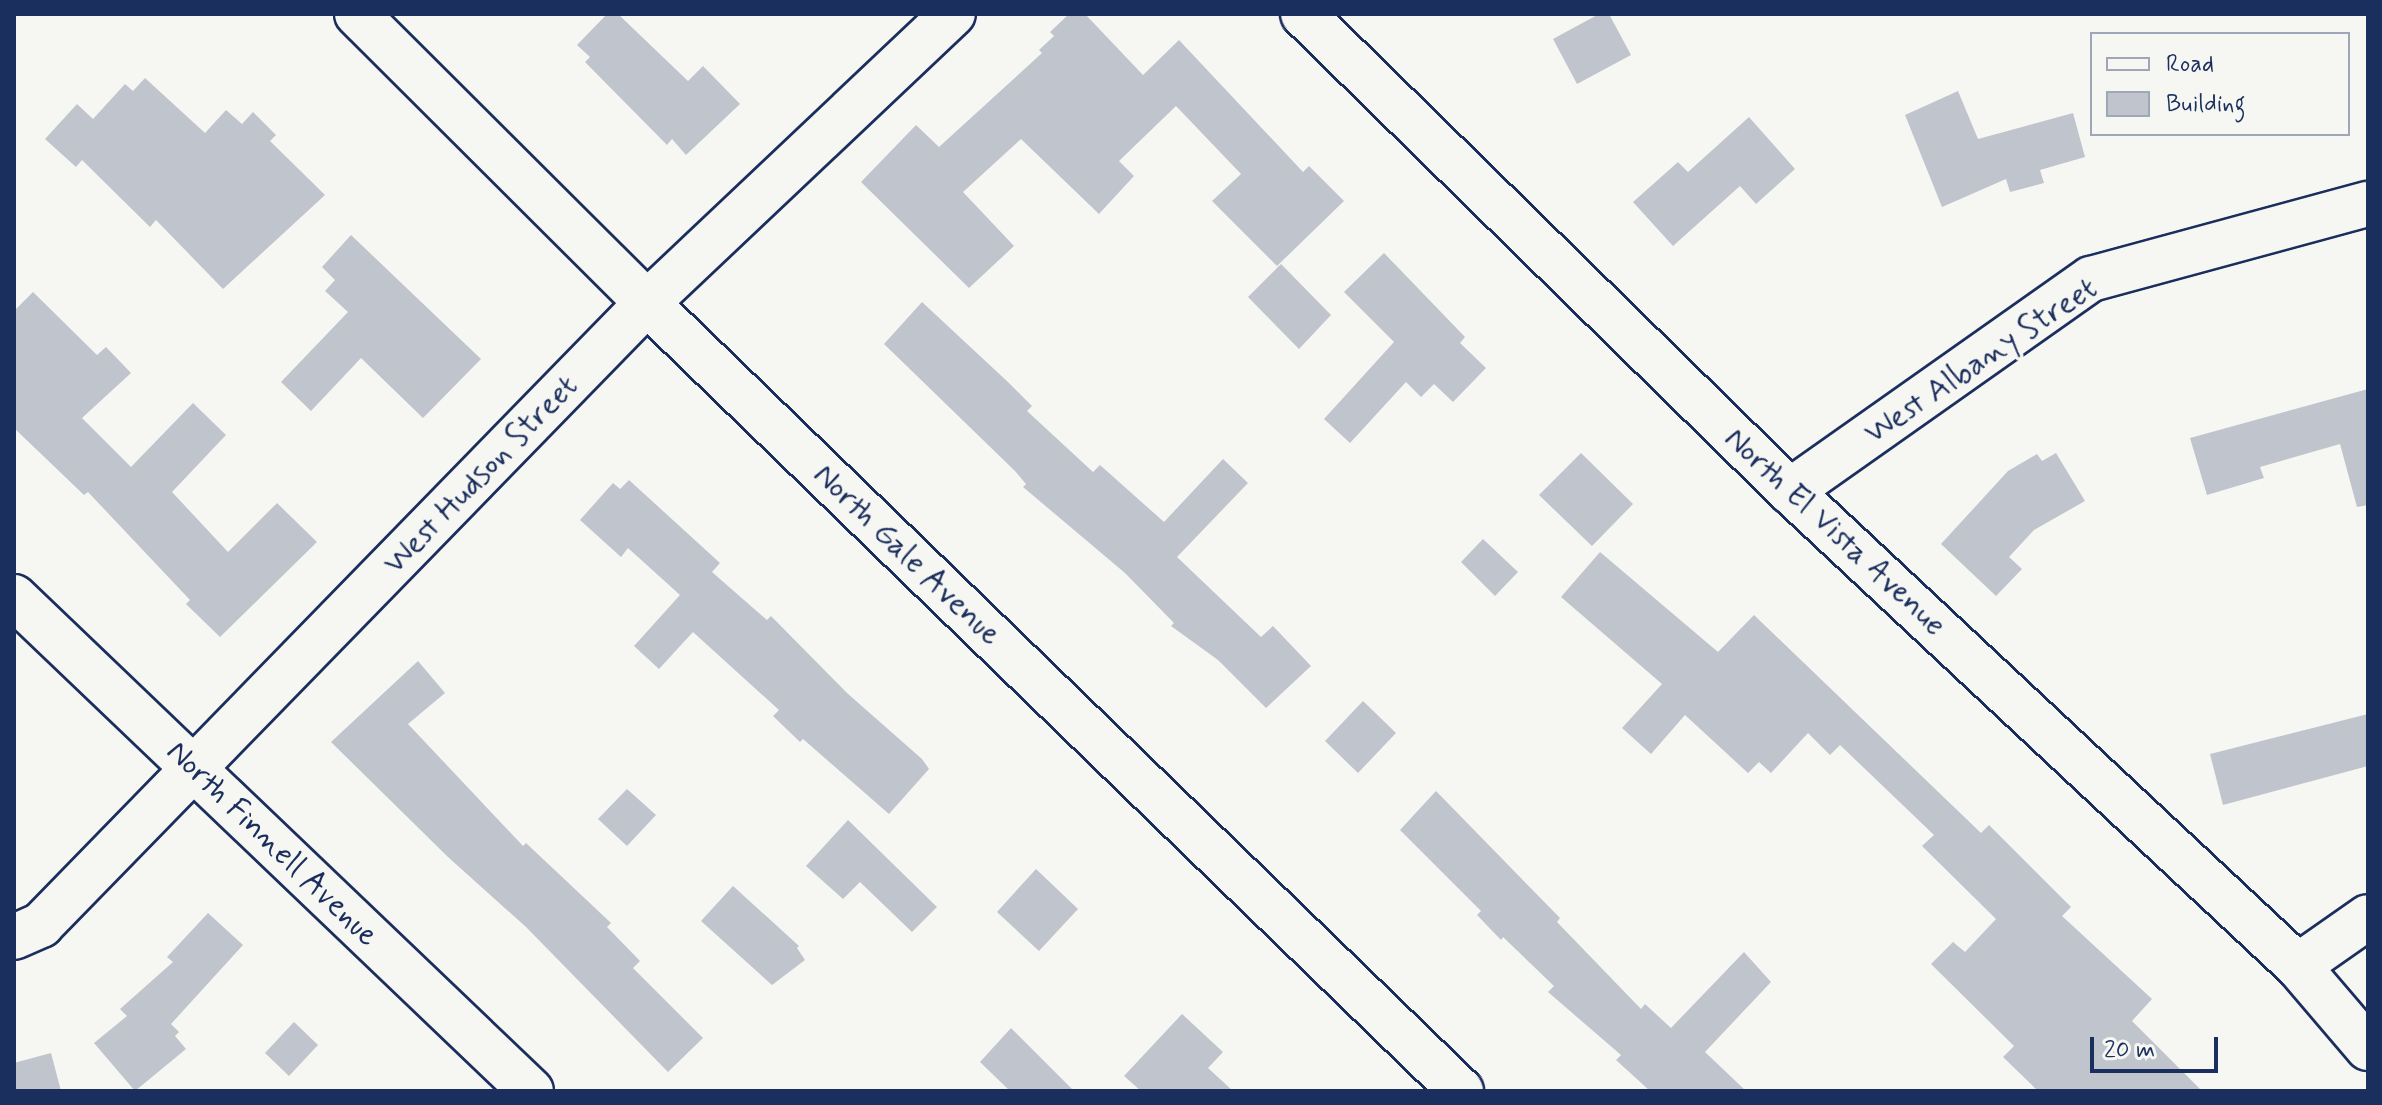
<!DOCTYPE html>
<style>
body{margin:0}
#map{position:relative;width:2382px;height:1105px;overflow:hidden;background:#f6f6f2;font-family:Mynerve,sans-serif}
div>[style]{position:absolute}
.building>*{inset:0;background:#c0c4cd}
.roads{filter:drop-shadow(2px 0 #1b2f5e) drop-shadow(-2px 0 #1b2f5e) drop-shadow(0 2px #1b2f5e) drop-shadow(0 -2px #1b2f5e)}
.minor>*{height:44px;margin:-22px;padding:0 22px;transform-origin:22px;border-radius:22px;background:#f6f6f2}
.tertiary>*{height:44px;margin:-22px;padding:0 22px;transform-origin:22px;border-radius:22px;background:#f6f6f2}
span{translate:-50% -50%;white-space:nowrap;text-align:center;line-height:1.15;-webkit-text-stroke:7px #f6f6f2;paint-order:stroke}
.street-label{font-size:32px;color:#1b2f5e}
.frame{position:absolute;inset:0;border:16px solid #1b2f5e;pointer-events:none}
.legend{position:absolute;left:2090px;top:32px;width:260px;height:104px;box-sizing:border-box;background:#f6f6f2;border:2px solid #9ea6b7;margin:0;padding:10px 14px;list-style:none;font-size:24px;color:#1b2f5e}
.legend li{display:flex;align-items:center;gap:16px;height:40px}
.legend b{width:40px;border:2px solid #9ea6b7}
.scale{position:absolute;left:2090px;top:1037px;width:128px;height:36px;box-sizing:border-box;border:4px solid #1b2f5e;border-top:0;padding-left:10px;font-size:24px;line-height:28px;white-space:nowrap;color:#1b2f5e;-webkit-text-stroke:6px #f6f6f2;paint-order:stroke}
</style>
<div id="map">
<div class="building">
<i style="clip-path:polygon(607px 14px,618px 14px,688px 81px,703px 66px,740px 104px,686px 155px,672px 139px,667px 145px,585px 62px,590px 57px,577px 45px)"></i>
<i style="clip-path:polygon(1069px 14px,1085px 14px,1143px 75px,1179px 40px,1303px 172px,1309px 166px,1344px 201px,1277px 266px,1212px 201px,1241px 174px,1176px 106px,1119px 161px,1134px 176px,1099px 214px,1021px 139px,963px 192px,1014px 246px,969px 288px,861px 182px,916px 125px,939px 147px,1042px 53px,1039px 50px,1054px 36px,1050px 32px)"></i>
<i style="clip-path:polygon(1599px 14px,1609px 14px,1631px 55px,1577px 84px,1553px 39px)"></i>
<i style="clip-path:polygon(145px 78px,205px 133px,226px 110px,242px 124px,253px 112px,276px 135px,270px 141px,325px 195px,223px 289px,156px 220px,150px 227px,82px 160px,76px 167px,45px 139px,77px 104px,93px 119px,125px 84px,133px 91px)"></i>
<i style="clip-path:polygon(1958px 91px,1978px 139px,2073px 113px,2085px 157px,2040px 170px,2044px 183px,2010px 192px,2006px 179px,1942px 207px,1905px 115px)"></i>
<i style="clip-path:polygon(1749px 117px,1795px 169px,1756px 204px,1740px 186px,1673px 246px,1633px 202px,1678px 162px,1688px 172px)"></i>
<i style="clip-path:polygon(351px 235px,481px 359px,423px 418px,361px 358px,311px 411px,281px 382px,348px 312px,325px 291px,335px 280px,322px 267px)"></i>
<i style="clip-path:polygon(1384px 253px,1465px 337px,1460px 343px,1486px 368px,1453px 402px,1434px 384px,1421px 397px,1406px 382px,1350px 443px,1324px 419px,1394px 342px,1344px 292px)"></i>
<i style="clip-path:polygon(1281px 264px,1331px 315px,1299px 349px,1248px 297px)"></i>
<i style="clip-path:polygon(33px 292px,97px 355px,106px 347px,131px 373px,82px 418px,131px 467px,193px 403px,226px 435px,172px 492px,228px 552px,277px 503px,317px 542px,220px 637px,186px 604px,190px 600px,88px 492px,84px 495px,14px 428px,14px 311px)"></i>
<i style="clip-path:polygon(922px 302px,1009px 383px,1032px 406px,1027px 411px,1093px 472px,1100px 465px,1164px 522px,1223px 459px,1248px 483px,1177px 557px,1261px 637px,1273px 626px,1311px 666px,1266px 708px,1218px 660px,1171px 626px,1174px 623px,1125px 573px,1023px 487px,1026px 484px,1015px 471px,884px 344px)"></i>
<i style="clip-path:polygon(2368px 389px,2368px 505px,2357px 507px,2340px 444px,2260px 467px,2264px 478px,2207px 495px,2190px 438px)"></i>
<i style="clip-path:polygon(1581px 453px,1633px 504px,1592px 546px,1539px 495px)"></i>
<i style="clip-path:polygon(2056px 453px,2085px 501px,2034px 530px,2009px 557px,2022px 569px,1996px 596px,1941px 544px,2008px 471px,2037px 454px,2042px 461px)"></i>
<i style="clip-path:polygon(629px 480px,720px 563px,712px 572px,767px 620px,771px 616px,847px 693px,922px 759px,929px 769px,889px 814px,803px 739px,800px 742px,773px 716px,779px 710px,693px 632px,659px 669px,634px 646px,680px 595px,628px 548px,621px 557px,580px 520px,613px 483px,620px 489px)"></i>
<i style="clip-path:polygon(1483px 539px,1518px 572px,1495px 596px,1461px 562px)"></i>
<i style="clip-path:polygon(1600px 552px,1718px 652px,1754px 615px,1981px 833px,1989px 825px,2071px 907px,2062px 916px,2152px 999px,2132px 1021px,2202px 1091px,2038px 1091px,2003px 1057px,2014px 1046px,1931px 964px,1953px 942px,1965px 952px,1996px 919px,1922px 846px,1934px 835px,1840px 745px,1830px 755px,1808px 733px,1771px 773px,1759px 762px,1748px 773px,1685px 715px,1651px 754px,1622px 728px,1662px 684px,1561px 597px)"></i>
<i style="clip-path:polygon(418px 661px,445px 693px,408px 724px,523px 846px,526px 843px,611px 923px,607px 927px,640px 961px,633px 968px,703px 1038px,668px 1072px,526px 927px,448px 857px,331px 742px)"></i>
<i style="clip-path:polygon(1363px 701px,1396px 733px,1358px 773px,1325px 741px)"></i>
<i style="clip-path:polygon(2368px 714px,2368px 766px,2223px 805px,2210px 754px)"></i>
<i style="clip-path:polygon(627px 789px,656px 815px,627px 846px,598px 819px)"></i>
<i style="clip-path:polygon(1436px 791px,1560px 918px,1557px 922px,1641px 1009px,1645px 1004px,1671px 1028px,1744px 952px,1771px 982px,1705px 1052px,1746px 1091px,1650px 1091px,1616px 1060px,1621px 1055px,1548px 992px,1554px 986px,1503px 937px,1501px 940px,1477px 915px,1481px 911px,1400px 830px)"></i>
<i style="clip-path:polygon(848px 820px,937px 907px,912px 932px,860px 882px,843px 899px,806px 866px)"></i>
<i style="clip-path:polygon(1036px 869px,1078px 909px,1039px 951px,997px 912px)"></i>
<i style="clip-path:polygon(733px 886px,799px 946px,797px 948px,805px 960px,772px 985px,701px 921px)"></i>
<i style="clip-path:polygon(208px 913px,243px 945px,171px 1024px,179px 1032px,175px 1036px,186px 1049px,135px 1091px,94px 1043px,127px 1016px,120px 1009px,173px 962px,167px 957px)"></i>
<i style="clip-path:polygon(1182px 1014px,1223px 1052px,1208px 1068px,1233px 1091px,1141px 1091px,1124px 1076px)"></i>
<i style="clip-path:polygon(294px 1022px,318px 1045px,289px 1076px,265px 1053px)"></i>
<i style="clip-path:polygon(1011px 1028px,1074px 1091px,1010px 1091px,980px 1062px)"></i>
<i style="clip-path:polygon(51px 1053px,61px 1091px,14px 1091px,14px 1063px)"></i>
</div>
<div class="roads">
<div class="minor">
<i style="left:1303px;top:14px;width:682px;rotate:44.41deg"></i>
<i style="left:1790px;top:491px;width:695px;rotate:43.08deg"></i>
<i style="left:2298px;top:966px;width:108px;rotate:49.5deg"></i>
<i style="left:1790px;top:491px;width:368px;rotate:-35.2deg"></i>
<i style="left:2091px;top:279px;width:287px;rotate:-15.2deg"></i>
<i style="left:14px;top:597px;width:715px;rotate:43.7deg"></i>
<i style="left:14px;top:937px;width:30px;rotate:-24deg"></i>
<i style="left:41px;top:925px;width:868px;rotate:-45.75deg"></i>
<i style="left:647px;top:303px;width:421px;rotate:-43.4deg"></i>
<i style="left:2298px;top:966px;width:85px;rotate:-35deg"></i>
</div>
<div class="tertiary">
<i style="left:357px;top:14px;width:409px;rotate:44.9deg"></i>
<i style="left:647px;top:303px;width:1133px;rotate:44.07deg"></i>
</div>
</div>
<div class="street-label">
<span style="left:1981px;top:361px;rotate:-34deg">West Albany Street</span>
<span style="left:481px;top:475px;rotate:-46deg">West Hudson Street</span>
<span style="left:1835px;top:532px;rotate:43deg">North El Vista Avenue</span>
<span style="left:907px;top:555px;rotate:44deg">North Gale Avenue</span>
<span style="left:272px;top:844px;rotate:44deg">North Finnell Avenue</span>
</div>
<div class="frame"></div>
<ul class="legend">
<li><b style="height:10px;background:#f6f6f2"></b>Road</li>
<li><b style="height:22px;background:#c0c4cd"></b>Building</li>
</ul>
<div class="scale">20 m</div>
</div>
